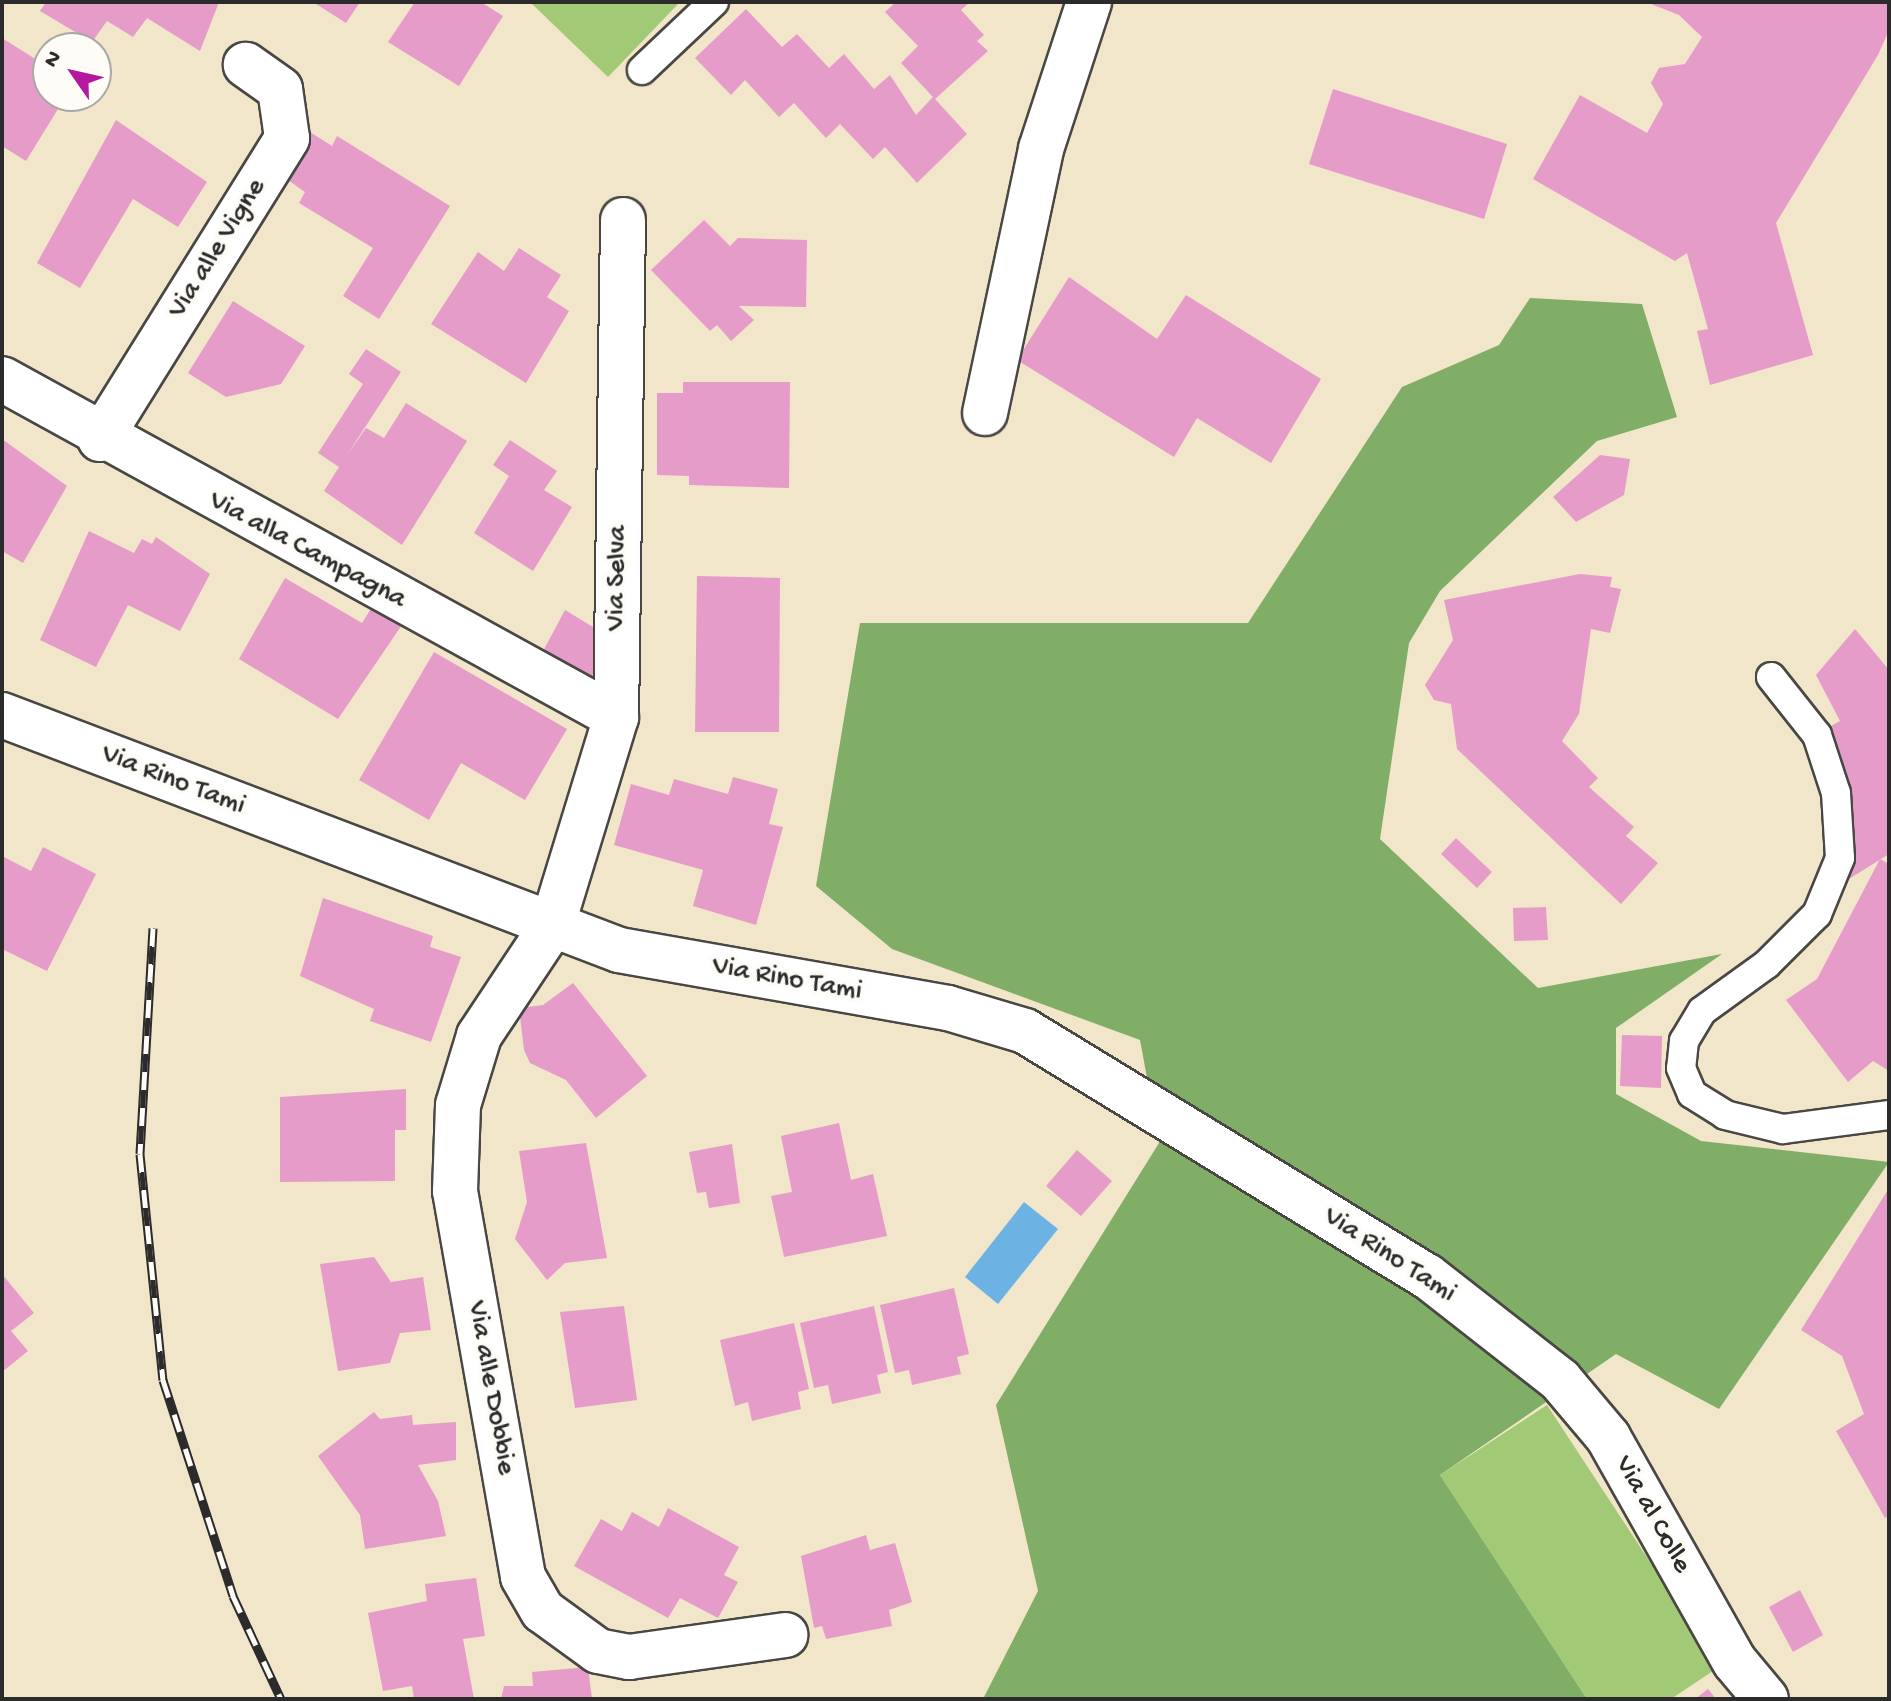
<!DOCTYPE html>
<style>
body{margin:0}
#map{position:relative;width:1891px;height:1701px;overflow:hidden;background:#f1e5ca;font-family:"Gochi Hand",sans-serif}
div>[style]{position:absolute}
.green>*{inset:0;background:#a2ca76}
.forest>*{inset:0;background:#81ae67}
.water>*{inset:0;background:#6cb3e3}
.building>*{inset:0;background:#e69cc8}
.roads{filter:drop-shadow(2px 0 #494743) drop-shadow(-2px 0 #494743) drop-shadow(0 2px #494743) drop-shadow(0 -2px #494743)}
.service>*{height:28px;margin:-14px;padding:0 14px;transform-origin:14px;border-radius:14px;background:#fff}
.minor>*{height:44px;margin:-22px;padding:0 22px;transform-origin:22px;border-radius:22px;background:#fff}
.rail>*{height:9px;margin-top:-4.5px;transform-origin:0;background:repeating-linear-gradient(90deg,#fdfcf7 0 18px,#2b2b2b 0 36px);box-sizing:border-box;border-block:2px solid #2b2b2b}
span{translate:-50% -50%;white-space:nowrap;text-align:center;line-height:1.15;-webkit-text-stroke:8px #fdfcf7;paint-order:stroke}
.street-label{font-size:28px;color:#2b2b2b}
.frame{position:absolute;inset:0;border:4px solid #2b2b2b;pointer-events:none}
.north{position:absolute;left:32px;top:32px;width:80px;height:80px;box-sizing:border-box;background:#fdfcf7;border:2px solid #a9a8a5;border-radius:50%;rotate:304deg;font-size:22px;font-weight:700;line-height:32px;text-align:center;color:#2b2b2b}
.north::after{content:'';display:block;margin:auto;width:28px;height:36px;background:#b5179e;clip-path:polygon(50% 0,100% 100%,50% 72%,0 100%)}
</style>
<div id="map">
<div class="green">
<i style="clip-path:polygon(530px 2px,680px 2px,608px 77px)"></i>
<i style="clip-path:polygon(1547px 1405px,1719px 1667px,1671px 1699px,1587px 1699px,1440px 1475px)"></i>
</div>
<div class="forest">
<i style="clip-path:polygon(1530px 298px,1642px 304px,1677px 417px,1597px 441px,1440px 591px,1409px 643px,1380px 839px,1538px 988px,1722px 954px,1616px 1028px,1616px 1094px,1701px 1141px,1889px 1162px,1719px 1409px,1616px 1354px,1440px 1475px,1587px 1699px,983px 1699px,1038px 1591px,996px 1405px,1159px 1143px,1140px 1040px,892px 949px,816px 886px,860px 623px,1248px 623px,1402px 387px,1499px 345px)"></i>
</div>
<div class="water">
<i style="clip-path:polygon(1024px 1202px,1058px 1229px,998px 1304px,965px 1277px)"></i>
</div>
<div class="building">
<i style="clip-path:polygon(46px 2px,219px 2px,200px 51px,147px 18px,133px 37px,107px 21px,92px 42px,40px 11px)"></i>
<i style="clip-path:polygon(313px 2px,360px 2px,346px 23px)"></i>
<i style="clip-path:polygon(415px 2px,481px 2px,503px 16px,459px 86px,388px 42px)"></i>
<i style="clip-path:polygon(896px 2px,970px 2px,961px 10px,984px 35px,977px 41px,988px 51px,935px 99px,967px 134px,917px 183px,885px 147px,873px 159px,840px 124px,826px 138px,794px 103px,779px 117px,745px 80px,731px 95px,695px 58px,746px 9px,782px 47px,797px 34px,829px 68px,844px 54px,874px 89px,890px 75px,916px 115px,933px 97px,901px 63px,918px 46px,885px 12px)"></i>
<i style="clip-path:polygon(1646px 2px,1889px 2px,1889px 30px,1878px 55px,1776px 223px,1813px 355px,1710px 385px,1697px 331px,1708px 329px,1687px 253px,1675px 261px,1533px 179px,1580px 95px,1647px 133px,1663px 104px,1651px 83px,1659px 68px,1685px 64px,1702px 37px,1679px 15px)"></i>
<i style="clip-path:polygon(2px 38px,48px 67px,48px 96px,66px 96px,26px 161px,2px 146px)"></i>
<i style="clip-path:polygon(1333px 89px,1507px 144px,1484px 219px,1309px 164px)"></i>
<i style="clip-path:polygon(116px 120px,207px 182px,178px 227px,133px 199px,80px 288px,37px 263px)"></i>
<i style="clip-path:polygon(310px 132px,332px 146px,337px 136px,450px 206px,379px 319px,343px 296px,373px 248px,299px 203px,305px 192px,282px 176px)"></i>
<i style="clip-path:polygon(704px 220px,730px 246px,738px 238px,807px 240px,806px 307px,739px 306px,754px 320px,731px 341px,717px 325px,710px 331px,651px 270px)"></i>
<i style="clip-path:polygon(519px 248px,561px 275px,547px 297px,569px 311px,526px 383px,431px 324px,478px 252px,504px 271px)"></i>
<i style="clip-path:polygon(1069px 277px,1157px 339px,1186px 295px,1321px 379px,1271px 463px,1197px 418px,1174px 457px,1017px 360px)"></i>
<i style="clip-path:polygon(233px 301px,305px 346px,281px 384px,226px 397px,188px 373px)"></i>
<i style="clip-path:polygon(366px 349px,401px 372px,347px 455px,366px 428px,384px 438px,406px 403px,467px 441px,402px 545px,324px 491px,339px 467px,318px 453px,363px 384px,349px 374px)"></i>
<i style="clip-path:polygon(683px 382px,790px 382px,789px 488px,689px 485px,689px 476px,657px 475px,657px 393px,683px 393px)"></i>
<i style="clip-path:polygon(2px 439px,67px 486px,23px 563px,2px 551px)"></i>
<i style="clip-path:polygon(510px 440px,557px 471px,544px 490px,572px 507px,533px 571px,474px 533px,509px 476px,493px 465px)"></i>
<i style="clip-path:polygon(1600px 455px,1630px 459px,1624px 495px,1576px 522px,1553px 497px)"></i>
<i style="clip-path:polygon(89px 531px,134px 553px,142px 539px,152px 544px,156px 537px,210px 574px,180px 631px,128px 605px,96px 667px,40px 640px)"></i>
<i style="clip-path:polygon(1580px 574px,1612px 577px,1610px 587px,1621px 589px,1610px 633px,1591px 629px,1579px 714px,1562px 741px,1598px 778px,1589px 787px,1634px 827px,1626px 836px,1658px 863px,1621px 904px,1457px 749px,1451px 704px,1434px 700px,1425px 685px,1453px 640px,1444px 600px)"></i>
<i style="clip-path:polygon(697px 576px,780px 578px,779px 732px,695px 732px)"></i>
<i style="clip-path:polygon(285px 578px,362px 623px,379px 596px,410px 613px,338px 719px,239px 659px)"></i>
<i style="clip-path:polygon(565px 610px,593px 627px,593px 683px,541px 655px)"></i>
<i style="clip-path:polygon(1855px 629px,1889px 670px,1889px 854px,1849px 879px,1854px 816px,1826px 729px,1840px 721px,1816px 675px)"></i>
<i style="clip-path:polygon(434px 652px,567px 729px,525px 800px,461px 763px,429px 820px,359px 780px)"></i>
<i style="clip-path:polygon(733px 777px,778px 789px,769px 824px,783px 827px,756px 925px,693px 906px,703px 870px,614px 845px,631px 784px,669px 795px,674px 779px,728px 794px)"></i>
<i style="clip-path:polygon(1456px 838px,1492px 872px,1477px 888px,1441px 854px)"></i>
<i style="clip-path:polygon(43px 847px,96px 874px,47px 971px,2px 949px,2px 856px,31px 871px)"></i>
<i style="clip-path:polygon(1880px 859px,1889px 864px,1889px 1071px,1873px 1061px,1848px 1082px,1786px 1000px,1817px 979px)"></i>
<i style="clip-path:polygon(323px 898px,433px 936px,430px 947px,461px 957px,431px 1042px,370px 1021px,374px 1009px,300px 976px)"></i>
<i style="clip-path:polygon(1546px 907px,1548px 940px,1514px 941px,1513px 908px)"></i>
<i style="clip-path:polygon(573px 983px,647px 1076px,596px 1118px,566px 1080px,530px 1063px,524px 1050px,519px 1008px,543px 1005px)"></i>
<i style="clip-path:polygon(1622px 1035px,1662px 1036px,1661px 1088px,1620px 1086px)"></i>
<i style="clip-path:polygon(406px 1089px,406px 1130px,395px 1130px,395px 1181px,280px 1182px,280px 1097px)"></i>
<i style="clip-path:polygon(839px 1123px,851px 1180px,873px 1174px,887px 1236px,784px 1257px,771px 1196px,792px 1192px,781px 1136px)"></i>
<i style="clip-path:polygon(586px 1143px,607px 1258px,565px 1263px,547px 1280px,515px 1239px,527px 1202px,519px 1151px)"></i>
<i style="clip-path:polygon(732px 1144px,740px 1203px,709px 1208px,706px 1192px,697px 1193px,689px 1152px)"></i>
<i style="clip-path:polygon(1077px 1150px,1112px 1181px,1081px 1216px,1046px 1186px)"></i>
<i style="clip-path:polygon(1889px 1188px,1889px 1516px,1885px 1518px,1836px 1431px,1864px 1414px,1842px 1356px,1801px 1330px)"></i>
<i style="clip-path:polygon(374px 1257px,391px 1282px,423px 1277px,431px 1330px,400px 1333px,390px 1363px,338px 1371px,320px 1264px)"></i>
<i style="clip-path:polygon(2px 1274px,34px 1313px,11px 1331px,28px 1351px,2px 1372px)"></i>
<i style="clip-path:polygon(954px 1288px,969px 1354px,957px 1357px,961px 1374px,912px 1385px,909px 1370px,895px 1373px,880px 1305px)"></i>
<i style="clip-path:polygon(624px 1306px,637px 1400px,575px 1408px,560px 1312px)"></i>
<i style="clip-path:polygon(874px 1306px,888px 1372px,877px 1375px,881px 1393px,832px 1404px,828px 1385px,814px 1388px,800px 1323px)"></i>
<i style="clip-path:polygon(794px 1323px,809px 1389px,798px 1392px,801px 1409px,752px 1421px,748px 1402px,735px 1406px,720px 1340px)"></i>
<i style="clip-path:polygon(374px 1412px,380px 1419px,412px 1415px,413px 1425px,456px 1422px,456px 1460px,418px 1465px,438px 1501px,446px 1536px,365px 1549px,360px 1515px,318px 1456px)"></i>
<i style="clip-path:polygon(668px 1508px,739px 1547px,724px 1575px,738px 1582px,718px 1618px,680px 1598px,668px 1618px,574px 1566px,601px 1519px,622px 1531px,632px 1512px,659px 1527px)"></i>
<i style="clip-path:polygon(866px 1535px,870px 1550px,895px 1543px,912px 1602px,889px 1610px,892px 1626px,826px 1639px,822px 1626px,814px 1628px,801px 1556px)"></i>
<i style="clip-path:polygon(476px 1578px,485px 1636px,463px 1639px,474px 1699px,414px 1699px,412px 1686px,383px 1691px,368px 1613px,427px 1601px,425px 1584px)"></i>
<i style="clip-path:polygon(1800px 1590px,1823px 1635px,1793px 1652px,1769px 1607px)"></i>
<i style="clip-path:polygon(588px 1667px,592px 1699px,501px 1699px,504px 1686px,533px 1686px,532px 1672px)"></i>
<i style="clip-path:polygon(1708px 1689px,1716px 1699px,1695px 1699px)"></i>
</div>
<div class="roads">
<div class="service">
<i style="left:642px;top:70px;width:99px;rotate:-43.4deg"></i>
<i style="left:1771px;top:677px;width:74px;rotate:51.6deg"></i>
<i style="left:1817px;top:735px;width:61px;rotate:71.9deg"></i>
<i style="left:1836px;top:793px;width:65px;rotate:86.5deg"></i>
<i style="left:1840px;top:858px;width:61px;rotate:112.3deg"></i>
<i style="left:1817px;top:914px;width:71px;rotate:135deg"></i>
<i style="left:1767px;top:964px;width:80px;rotate:144.1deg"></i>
<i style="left:1702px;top:1011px;width:35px;rotate:121deg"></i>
<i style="left:1684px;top:1041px;width:27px;rotate:96deg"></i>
<i style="left:1681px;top:1068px;width:28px;rotate:67deg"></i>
<i style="left:1692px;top:1094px;width:39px;rotate:32deg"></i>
<i style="left:1725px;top:1115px;width:60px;rotate:13.6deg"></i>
<i style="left:1783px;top:1129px;width:107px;rotate:-7.5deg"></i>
</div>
<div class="minor">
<i style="left:623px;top:220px;width:497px;rotate:90.8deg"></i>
<i style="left:616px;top:717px;width:219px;rotate:107deg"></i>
<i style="left:552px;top:926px;width:132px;rotate:123.6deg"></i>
<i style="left:479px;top:1036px;width:72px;rotate:106.9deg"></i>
<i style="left:458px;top:1105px;width:86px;rotate:92deg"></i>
<i style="left:455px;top:1191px;width:392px;rotate:80deg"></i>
<i style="left:523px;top:1577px;width:39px;rotate:60deg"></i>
<i style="left:543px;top:1611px;width:68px;rotate:36deg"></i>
<i style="left:598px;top:1651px;width:32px;rotate:11deg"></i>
<i style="left:629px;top:1657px;width:158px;rotate:-8deg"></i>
<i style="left:2px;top:379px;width:701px;rotate:28.83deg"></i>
<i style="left:985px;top:413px;width:270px;rotate:-78deg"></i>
<i style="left:1041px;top:149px;width:155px;rotate:-71.9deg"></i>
<i style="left:100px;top:439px;width:354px;rotate:-58.1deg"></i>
<i style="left:287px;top:138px;width:49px;rotate:-98.1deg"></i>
<i style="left:280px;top:89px;width:42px;rotate:-144.8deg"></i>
<i style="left:2px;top:715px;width:660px;rotate:20.85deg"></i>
<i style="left:619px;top:950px;width:334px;rotate:10deg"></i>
<i style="left:948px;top:1008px;width:80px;rotate:16.6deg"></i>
<i style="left:1025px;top:1031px;width:471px;rotate:31.4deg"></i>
<i style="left:1427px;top:1276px;width:169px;rotate:38deg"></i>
<i style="left:1560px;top:1380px;width:75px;rotate:49.9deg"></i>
<i style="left:1608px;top:1437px;width:258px;rotate:60.6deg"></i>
<i style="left:1735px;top:1662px;width:48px;rotate:50deg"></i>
</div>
</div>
<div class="rail">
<i style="left:153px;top:928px;width:226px;rotate:93.3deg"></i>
<i style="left:140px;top:1154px;width:227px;rotate:84.2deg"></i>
<i style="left:163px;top:1380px;width:227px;rotate:72deg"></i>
<i style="left:233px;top:1596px;width:114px;rotate:65deg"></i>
</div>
<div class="street-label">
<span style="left:218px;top:249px;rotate:-58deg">Via alle Vigne</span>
<span style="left:307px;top:551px;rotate:28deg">Via alla Campagna</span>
<span style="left:618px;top:578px;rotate:-89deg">Via Selva</span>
<span style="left:173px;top:781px;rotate:21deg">Via Rino Tami</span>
<span style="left:787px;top:980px;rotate:10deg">Via Rino Tami</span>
<span style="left:1389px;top:1256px;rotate:33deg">Via Rino Tami</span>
<span style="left:490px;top:1388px;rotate:80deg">Via alle Dobbie</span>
<span style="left:1652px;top:1515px;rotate:61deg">Via al Colle</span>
</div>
<div class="frame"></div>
<div class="north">N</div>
</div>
